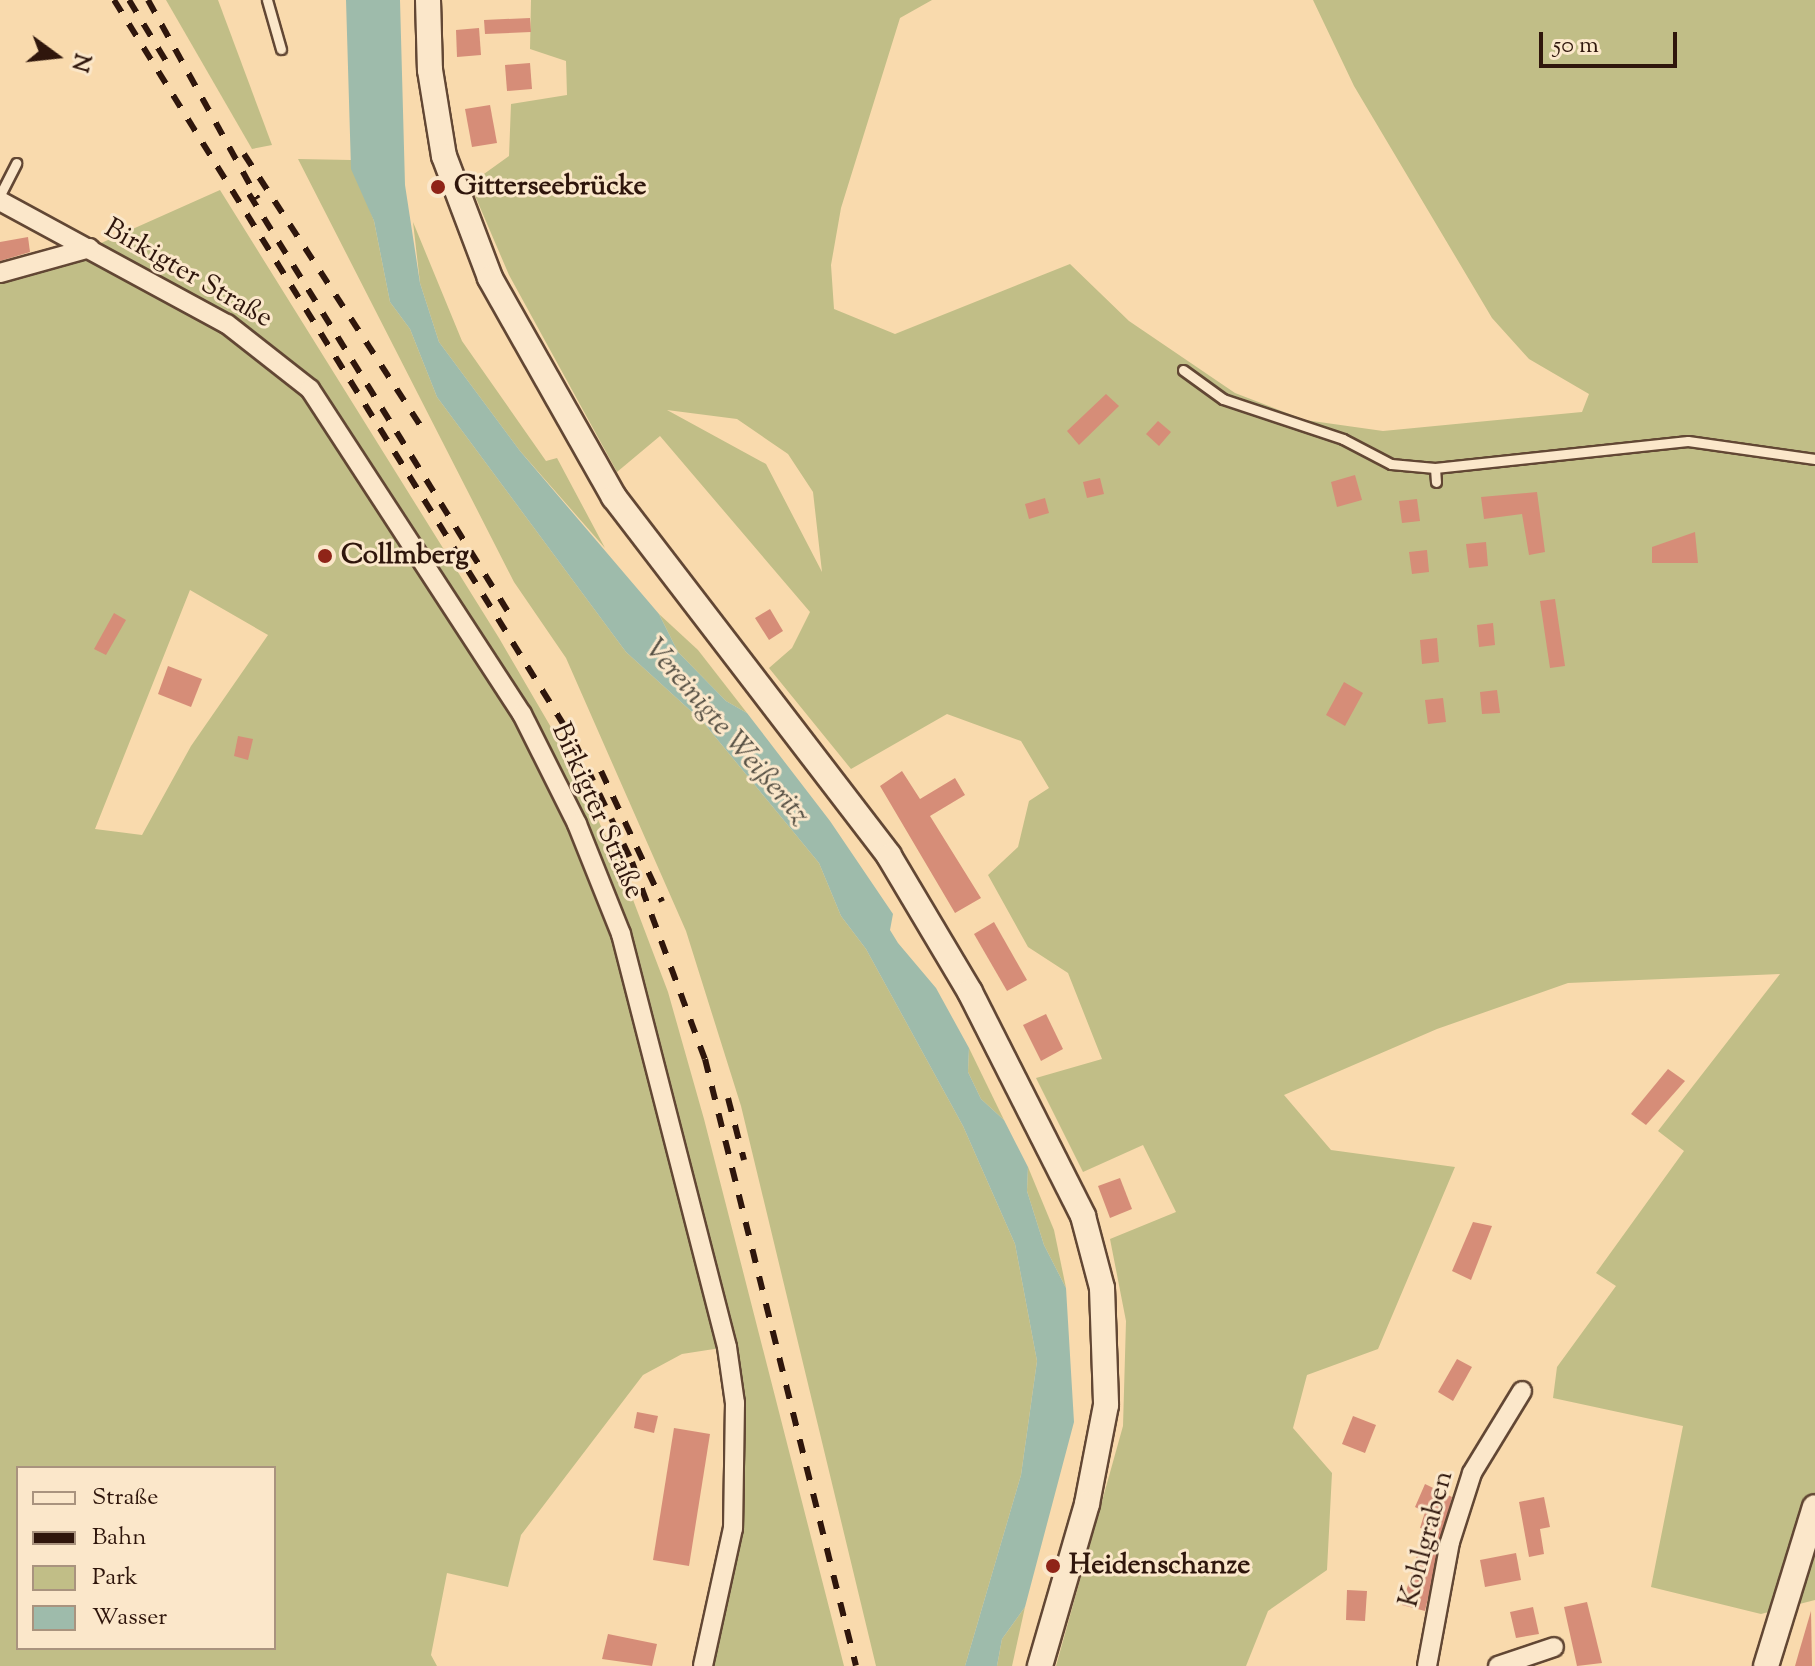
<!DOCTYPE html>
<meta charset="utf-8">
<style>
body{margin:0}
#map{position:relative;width:1815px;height:1666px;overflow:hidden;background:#f9daad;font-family:"Sorts Mill Goudy",serif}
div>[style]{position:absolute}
.green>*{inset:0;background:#c1be87}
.water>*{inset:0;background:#9ebbab}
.building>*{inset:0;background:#d68d78}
.roads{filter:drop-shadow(2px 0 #624734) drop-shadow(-2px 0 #624734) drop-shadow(0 2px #624734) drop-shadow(0 -2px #624734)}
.lane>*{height:9px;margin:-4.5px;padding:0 4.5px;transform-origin:4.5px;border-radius:4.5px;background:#fbe7ca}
.street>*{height:18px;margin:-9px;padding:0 9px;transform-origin:9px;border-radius:9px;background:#fbe7ca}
.secondary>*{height:24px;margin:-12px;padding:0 12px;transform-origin:12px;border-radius:12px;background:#fbe7ca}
.rail>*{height:6px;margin-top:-3px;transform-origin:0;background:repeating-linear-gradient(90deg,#2f160c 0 14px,transparent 0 28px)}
.dots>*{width:22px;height:22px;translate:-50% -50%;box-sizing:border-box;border:4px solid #fbe7ca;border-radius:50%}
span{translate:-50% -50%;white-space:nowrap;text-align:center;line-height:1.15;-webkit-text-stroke:6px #fbe7ca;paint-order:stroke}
.poi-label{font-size:28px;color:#2f160c;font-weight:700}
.left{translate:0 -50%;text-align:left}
.street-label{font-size:28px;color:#2f160c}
.water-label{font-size:30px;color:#565044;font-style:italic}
.legend{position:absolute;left:16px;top:1466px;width:260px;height:184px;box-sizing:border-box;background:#fbe7ca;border:2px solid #a9937e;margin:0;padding:10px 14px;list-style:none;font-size:24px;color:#2f160c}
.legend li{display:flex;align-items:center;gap:16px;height:40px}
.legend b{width:40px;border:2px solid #a9937e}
.north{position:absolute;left:16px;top:16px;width:80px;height:80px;-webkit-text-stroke:6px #fbe7ca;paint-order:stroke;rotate:105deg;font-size:22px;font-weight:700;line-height:32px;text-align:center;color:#2f160c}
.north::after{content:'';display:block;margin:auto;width:28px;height:36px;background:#2f160c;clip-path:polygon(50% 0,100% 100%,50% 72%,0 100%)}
.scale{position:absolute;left:1539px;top:32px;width:138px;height:36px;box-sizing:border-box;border:4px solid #2f160c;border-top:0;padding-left:10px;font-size:24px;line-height:28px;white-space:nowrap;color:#2f160c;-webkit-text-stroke:6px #fbe7ca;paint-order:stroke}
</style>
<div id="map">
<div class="green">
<i style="clip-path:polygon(166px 0,218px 0,272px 145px,252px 149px)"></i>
<i style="clip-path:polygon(evenodd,531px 0,932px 0,900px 18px,841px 208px,831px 265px,834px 309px,895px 334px,1070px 264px,1129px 321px,1235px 393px,1305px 420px,1383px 431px,1582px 412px,1589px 394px,1529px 359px,1492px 318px,1354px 86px,1313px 0,1815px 0,1815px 1600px,1761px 1614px,1651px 1587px,1683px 1426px,1553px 1398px,1557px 1367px,1616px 1286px,1596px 1273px,1684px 1151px,1658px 1131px,1780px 974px,1568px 983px,1437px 1029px,1284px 1095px,1331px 1150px,1455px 1167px,1378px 1349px,1307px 1375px,1293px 1428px,1332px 1473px,1327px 1570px,1268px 1611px,1246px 1666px,1056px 1666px,1123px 1426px,1126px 1321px,1110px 1239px,1176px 1212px,1143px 1145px,1083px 1172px,1036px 1078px,1102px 1059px,1068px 973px,1028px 947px,988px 875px,1018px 847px,1029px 801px,1049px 788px,1021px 741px,947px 714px,851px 769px,769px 668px,792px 648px,810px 612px,660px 436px,617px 472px,509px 275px,470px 184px,509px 156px,511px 104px,567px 95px,566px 61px,530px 49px,531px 0,667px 410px,737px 419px,788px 454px,813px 492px,822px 572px,766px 464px,667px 410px)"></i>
<i style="clip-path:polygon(298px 159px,351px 160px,374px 221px,390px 302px,410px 329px,437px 397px,626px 652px,703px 722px,819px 863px,841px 916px,866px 949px,963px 1126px,1015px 1244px,1037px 1361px,1021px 1475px,965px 1666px,876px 1666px,741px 1106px,686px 931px,566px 658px,514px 582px)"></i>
<i style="clip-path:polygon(evenodd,220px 190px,499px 638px,566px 753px,621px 868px,668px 992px,704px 1119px,844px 1666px,703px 1666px,733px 1528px,727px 1347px,682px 1354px,643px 1375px,521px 1535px,508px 1587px,447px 1573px,431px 1655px,437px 1666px,0 1666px,0 273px,90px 248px,220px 190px,190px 590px,268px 635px,191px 746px,142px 835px,95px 829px,190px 590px,220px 190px,18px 1468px,274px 1468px,274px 1648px,18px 1648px,18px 1468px)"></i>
<i style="clip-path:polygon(413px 222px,462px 341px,546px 461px,557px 458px,605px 548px,520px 451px,439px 342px,420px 283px)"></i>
<i style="clip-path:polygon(659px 614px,698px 650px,747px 713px,726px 701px,678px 652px)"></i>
<i style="clip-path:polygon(969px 1048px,1004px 1120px,981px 1099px,968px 1072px)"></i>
<i style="clip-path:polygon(1028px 1167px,1054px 1230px,1066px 1288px,1044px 1245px,1027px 1191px)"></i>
<i style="clip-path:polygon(1025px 1607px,1012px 1666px,997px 1666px,1002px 1639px)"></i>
</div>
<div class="water">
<i style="clip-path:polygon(346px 0,400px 0,405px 185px,420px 283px,439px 342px,520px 451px,659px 614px,678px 652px,726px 701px,747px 713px,830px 821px,893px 914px,890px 930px,898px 943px,936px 988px,969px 1048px,968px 1072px,981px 1099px,1004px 1120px,1028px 1167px,1027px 1191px,1044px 1245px,1066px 1288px,1074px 1422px,1025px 1607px,1002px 1639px,997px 1666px,965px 1666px,1021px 1475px,1037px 1361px,1015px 1244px,963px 1126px,866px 949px,841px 916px,819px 863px,703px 722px,626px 652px,437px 397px,410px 329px,390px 302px,374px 221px,351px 169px)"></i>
</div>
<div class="building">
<i style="clip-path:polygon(530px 18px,531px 32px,485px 34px,484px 20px)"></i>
<i style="clip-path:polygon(479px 28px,481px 55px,457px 57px,456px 30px)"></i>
<i style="clip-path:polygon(530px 63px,532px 89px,507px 91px,505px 65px)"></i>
<i style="clip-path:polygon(490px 105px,497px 143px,472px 147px,465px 109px)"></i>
<i style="clip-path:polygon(28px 237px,30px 252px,0 261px,0 242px)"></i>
<i style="clip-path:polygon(1106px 394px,1119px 406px,1079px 445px,1067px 431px)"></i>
<i style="clip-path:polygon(1158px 421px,1171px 432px,1159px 446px,1146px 434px)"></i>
<i style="clip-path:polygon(1355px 475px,1362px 500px,1337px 507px,1331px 482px)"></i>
<i style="clip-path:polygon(1100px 478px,1104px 494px,1087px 498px,1083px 482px)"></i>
<i style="clip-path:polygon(1537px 492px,1545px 552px,1529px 555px,1522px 514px,1484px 519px,1481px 497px)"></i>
<i style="clip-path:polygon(1045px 498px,1049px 513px,1029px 519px,1025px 504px)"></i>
<i style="clip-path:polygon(1417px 499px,1420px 521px,1402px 523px,1399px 501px)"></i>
<i style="clip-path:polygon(1695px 532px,1698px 563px,1652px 563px,1652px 547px)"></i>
<i style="clip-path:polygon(1486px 542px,1488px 566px,1469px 568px,1466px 544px)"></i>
<i style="clip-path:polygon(1427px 550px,1429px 572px,1412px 574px,1409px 552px)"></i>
<i style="clip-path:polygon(1555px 599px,1565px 666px,1550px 668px,1540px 601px)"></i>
<i style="clip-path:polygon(770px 609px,783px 631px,769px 640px,755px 618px)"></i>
<i style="clip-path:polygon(114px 613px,126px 620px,106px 655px,94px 649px)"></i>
<i style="clip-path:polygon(1493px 623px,1495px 645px,1479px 647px,1477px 625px)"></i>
<i style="clip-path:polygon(1437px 638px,1439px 662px,1422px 664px,1420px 640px)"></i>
<i style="clip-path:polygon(168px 666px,202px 679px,191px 707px,158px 694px)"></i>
<i style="clip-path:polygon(1344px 682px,1363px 693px,1345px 726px,1326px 715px)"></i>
<i style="clip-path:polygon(1497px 690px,1500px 713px,1482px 714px,1480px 692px)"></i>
<i style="clip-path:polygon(1443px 698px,1446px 722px,1428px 724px,1425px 700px)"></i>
<i style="clip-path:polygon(238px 736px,253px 739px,248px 760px,234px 756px)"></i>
<i style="clip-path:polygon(902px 771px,920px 799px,955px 778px,965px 795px,930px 816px,981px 898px,955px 913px,880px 786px)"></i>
<i style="clip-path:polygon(994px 922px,1027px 980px,1007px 991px,974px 934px)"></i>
<i style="clip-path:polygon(1046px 1014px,1063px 1049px,1041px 1061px,1023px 1025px)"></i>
<i style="clip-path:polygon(1668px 1069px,1685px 1081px,1646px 1125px,1631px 1114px)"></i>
<i style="clip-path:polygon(1120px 1178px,1132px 1209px,1110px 1218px,1098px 1186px)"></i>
<i style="clip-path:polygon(1473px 1222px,1492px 1226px,1471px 1280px,1452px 1271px)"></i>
<i style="clip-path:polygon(1457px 1359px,1472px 1367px,1453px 1401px,1438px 1392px)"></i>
<i style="clip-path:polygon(637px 1412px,658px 1416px,654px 1433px,634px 1428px)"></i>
<i style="clip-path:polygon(1353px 1416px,1376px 1425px,1365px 1453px,1342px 1444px)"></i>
<i style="clip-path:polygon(674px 1428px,710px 1434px,689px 1566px,653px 1560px)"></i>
<i style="clip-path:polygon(1425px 1484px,1452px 1497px,1425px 1611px,1402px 1605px,1425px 1529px,1420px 1528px,1425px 1512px,1415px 1507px)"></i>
<i style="clip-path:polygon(1544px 1497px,1550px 1527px,1540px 1529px,1544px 1554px,1529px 1557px,1519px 1502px)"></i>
<i style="clip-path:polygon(1516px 1553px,1521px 1580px,1485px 1587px,1480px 1560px)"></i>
<i style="clip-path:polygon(1347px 1590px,1367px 1591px,1365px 1621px,1346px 1620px)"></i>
<i style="clip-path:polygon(1587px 1602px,1602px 1663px,1577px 1666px,1564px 1607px)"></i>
<i style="clip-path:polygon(1533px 1607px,1539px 1634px,1516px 1638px,1510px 1612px)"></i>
<i style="clip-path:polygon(1811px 1611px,1812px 1666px,1795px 1666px,1799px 1652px)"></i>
<i style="clip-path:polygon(608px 1634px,657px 1644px,652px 1666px,602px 1659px)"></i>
</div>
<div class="roads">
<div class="lane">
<i style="left:267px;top:0;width:51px;rotate:74.1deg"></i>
<i style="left:0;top:195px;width:36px;rotate:-63deg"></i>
<i style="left:1183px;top:370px;width:49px;rotate:35.9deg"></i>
<i style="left:1223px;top:399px;width:126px;rotate:18.4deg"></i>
<i style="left:1343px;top:439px;width:54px;rotate:27.5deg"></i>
<i style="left:1391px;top:464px;width:44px;rotate:5.2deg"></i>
<i style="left:1435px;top:468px;width:254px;rotate:-6.1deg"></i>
<i style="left:1688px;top:441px;width:128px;rotate:8.1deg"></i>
<i style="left:1435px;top:468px;width:14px;rotate:86deg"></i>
</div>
<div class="street">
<i style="left:0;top:201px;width:258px;rotate:28.5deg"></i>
<i style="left:227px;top:324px;width:105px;rotate:38.1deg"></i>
<i style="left:310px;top:389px;width:388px;rotate:56.9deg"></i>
<i style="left:522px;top:714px;width:123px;rotate:63.4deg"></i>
<i style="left:577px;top:824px;width:118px;rotate:68.2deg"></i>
<i style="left:621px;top:934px;width:426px;rotate:75.6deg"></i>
<i style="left:727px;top:1347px;width:57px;rotate:81.9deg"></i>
<i style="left:735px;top:1403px;width:125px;rotate:90.9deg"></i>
<i style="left:733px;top:1528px;width:141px;rotate:102.3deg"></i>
<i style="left:0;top:273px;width:93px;rotate:-15.5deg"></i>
<i style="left:1427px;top:1666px;width:126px;rotate:-79.5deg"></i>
<i style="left:1450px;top:1542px;width:72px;rotate:-72.3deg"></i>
<i style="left:1472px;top:1473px;width:96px;rotate:-58.6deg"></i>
<i style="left:1498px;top:1666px;width:59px;rotate:-18.7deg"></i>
</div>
<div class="secondary">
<i style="left:428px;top:0;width:70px;rotate:88.4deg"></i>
<i style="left:430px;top:70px;width:87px;rotate:80.8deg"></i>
<i style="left:444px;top:156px;width:130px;rotate:69.3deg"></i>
<i style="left:490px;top:278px;width:252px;rotate:60.5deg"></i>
<i style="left:614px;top:497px;width:452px;rotate:52.5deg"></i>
<i style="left:889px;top:856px;width:158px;rotate:59.2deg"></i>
<i style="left:970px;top:992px;width:251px;rotate:63.2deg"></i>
<i style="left:1083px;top:1216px;width:74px;rotate:75.2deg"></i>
<i style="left:1102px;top:1288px;width:117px;rotate:88deg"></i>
<i style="left:1106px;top:1405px;width:101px;rotate:100.9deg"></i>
<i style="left:1087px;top:1504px;width:169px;rotate:106.2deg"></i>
<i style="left:1766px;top:1666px;width:166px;rotate:-72.9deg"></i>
</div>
</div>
<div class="rail">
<i style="left:114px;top:0;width:874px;rotate:58.18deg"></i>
<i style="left:575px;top:743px;width:132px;rotate:64.4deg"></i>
<i style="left:632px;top:862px;width:210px;rotate:69.7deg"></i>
<i style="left:705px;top:1059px;width:625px;rotate:76.03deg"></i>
<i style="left:129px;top:0;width:71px;rotate:58.8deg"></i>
<i style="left:148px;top:0;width:227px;rotate:61.1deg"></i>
<i style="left:244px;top:154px;width:334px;rotate:57deg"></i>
<i style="left:249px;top:194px;width:492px;rotate:58.2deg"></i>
<i style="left:601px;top:771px;width:144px;rotate:64.9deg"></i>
<i style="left:728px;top:1098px;width:64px;rotate:75.5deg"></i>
</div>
<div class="dots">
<i style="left:438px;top:187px;background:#8f2418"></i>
<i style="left:325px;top:556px;background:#8f2418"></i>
<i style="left:1053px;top:1566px;background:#8f2418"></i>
</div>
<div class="poi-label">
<span class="left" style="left:454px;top:187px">Gitterseebrücke</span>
<span class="left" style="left:341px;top:556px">Collmberg</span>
<span class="left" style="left:1069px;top:1566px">Heidenschanze</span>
</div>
<div class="street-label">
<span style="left:188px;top:274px;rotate:30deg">Birkigter Straße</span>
<span style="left:597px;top:811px;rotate:66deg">Birkigter Straße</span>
<span style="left:1427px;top:1539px;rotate:-75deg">Kohlgraben</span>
</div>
<div class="water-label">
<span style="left:726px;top:733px;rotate:49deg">Vereinigte Weißeritz</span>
</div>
<ul class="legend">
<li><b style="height:10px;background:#fbe7ca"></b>Straße</li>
<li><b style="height:10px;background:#2f160c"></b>Bahn</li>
<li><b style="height:22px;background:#c1be87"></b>Park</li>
<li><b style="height:22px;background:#9ebbab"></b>Wasser</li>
</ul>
<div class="north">N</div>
<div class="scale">50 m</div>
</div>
